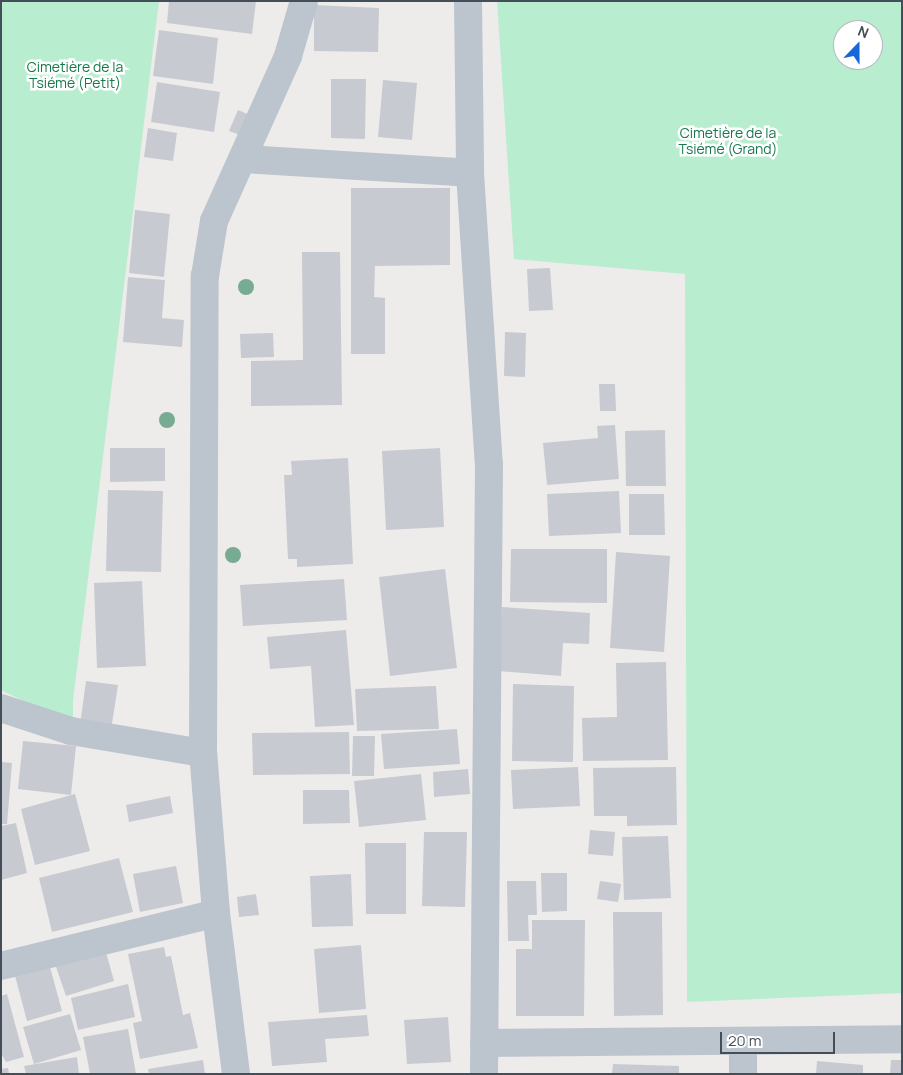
<!DOCTYPE html>
<meta charset="utf-8">
<style>
body{margin:0}
#map{position:relative;width:903px;height:1075px;overflow:hidden;background:#eeebeb;font-family:Manrope,sans-serif}
div>[style]{position:absolute}
.green>*{inset:0;background:#b8eecf}
.building>*{inset:0;background:#c8cad1}
.minor>*{height:28px;margin:-14px;padding:0 14px;transform-origin:14px;border-radius:14px;background:#bcc5ce}
.trees>*{width:16px;height:16px;margin:-8px;border-radius:50%;background:#77ac93}
span{translate:-50% -50%;white-space:nowrap;text-align:center;line-height:1.15;-webkit-text-stroke:5px #fff;paint-order:stroke}
.park-label{font-size:14px;color:#16794b}
.frame{position:absolute;inset:0;border:2px solid #444e59;pointer-events:none}
.north{position:absolute;left:833px;top:20px;width:50px;height:50px;box-sizing:border-box;background:#fff;border:1px solid #b4b8bd;border-radius:50%;rotate:22deg;font-size:14px;font-weight:700;line-height:20px;text-align:center;color:#444e59}
.north::after{content:'';display:block;margin:auto;width:18px;height:22px;background:#1866dc;clip-path:polygon(50% 0,100% 100%,50% 72%,0 100%)}
.scale{position:absolute;left:720px;top:1032px;width:115px;height:22px;box-sizing:border-box;border:2px solid #444e59;border-top:0;padding-left:6px;font-size:15px;line-height:18px;white-space:nowrap;color:#444e59;-webkit-text-stroke:4px #fff;paint-order:stroke}
</style>
<div id="map">
<div class="green">
<i style="clip-path:polygon(1px 1px,159px 1px,73px 701px,73px 725px,1px 690px)"></i>
<i style="clip-path:polygon(evenodd,497px 1px,902px 1px,902px 993px,687px 1002px,685px 274px,514px 259px,497px 1px,843px 30px,873px 30px,873px 60px,843px 60px,843px 30px)"></i>
</div>
<div class="building">
<i style="clip-path:polygon(169px 1px,256px 1px,252px 34px,167px 23px)"></i>
<i style="clip-path:polygon(314px 5px,379px 8px,378px 52px,314px 51px)"></i>
<i style="clip-path:polygon(159px 30px,218px 38px,213px 84px,153px 76px)"></i>
<i style="clip-path:polygon(331px 79px,366px 79px,365px 139px,331px 138px)"></i>
<i style="clip-path:polygon(383px 80px,417px 83px,412px 140px,378px 137px)"></i>
<i style="clip-path:polygon(157px 82px,220px 92px,214px 132px,151px 122px)"></i>
<i style="clip-path:polygon(238px 110px,252px 116px,243px 136px,229px 131px)"></i>
<i style="clip-path:polygon(148px 128px,177px 133px,173px 161px,144px 157px)"></i>
<i style="clip-path:polygon(351px 188px,450px 188px,450px 265px,375px 266px,374px 297px,385px 298px,385px 354px,351px 354px)"></i>
<i style="clip-path:polygon(135px 210px,170px 214px,164px 277px,129px 273px)"></i>
<i style="clip-path:polygon(302px 252px,340px 252px,342px 405px,251px 406px,251px 361px,303px 360px)"></i>
<i style="clip-path:polygon(550px 268px,553px 310px,529px 311px,527px 269px)"></i>
<i style="clip-path:polygon(128px 277px,165px 280px,162px 318px,184px 320px,182px 347px,123px 342px)"></i>
<i style="clip-path:polygon(505px 332px,526px 333px,525px 377px,504px 376px)"></i>
<i style="clip-path:polygon(273px 333px,274px 357px,241px 358px,240px 334px)"></i>
<i style="clip-path:polygon(599px 384px,615px 384px,616px 411px,600px 411px)"></i>
<i style="clip-path:polygon(615px 425px,619px 479px,547px 485px,543px 443px,598px 438px,597px 426px)"></i>
<i style="clip-path:polygon(665px 430px,666px 486px,626px 486px,625px 431px)"></i>
<i style="clip-path:polygon(110px 448px,165px 448px,165px 481px,110px 482px)"></i>
<i style="clip-path:polygon(440px 448px,444px 527px,386px 530px,382px 451px)"></i>
<i style="clip-path:polygon(348px 458px,353px 564px,297px 567px,297px 559px,288px 559px,284px 475px,292px 475px,291px 461px)"></i>
<i style="clip-path:polygon(108px 490px,163px 491px,161px 572px,106px 571px)"></i>
<i style="clip-path:polygon(619px 491px,621px 533px,549px 536px,547px 494px)"></i>
<i style="clip-path:polygon(629px 494px,664px 494px,665px 535px,629px 535px)"></i>
<i style="clip-path:polygon(511px 549px,607px 549px,607px 603px,510px 602px)"></i>
<i style="clip-path:polygon(616px 552px,670px 556px,664px 652px,610px 648px)"></i>
<i style="clip-path:polygon(445px 569px,457px 668px,390px 676px,379px 577px)"></i>
<i style="clip-path:polygon(344px 579px,347px 620px,243px 626px,240px 585px)"></i>
<i style="clip-path:polygon(142px 581px,146px 666px,97px 668px,94px 583px)"></i>
<i style="clip-path:polygon(502px 607px,590px 613px,589px 644px,563px 643px,561px 676px,498px 671px)"></i>
<i style="clip-path:polygon(346px 630px,354px 725px,315px 727px,311px 666px,270px 669px,267px 637px)"></i>
<i style="clip-path:polygon(666px 662px,668px 760px,583px 761px,582px 718px,617px 717px,616px 663px)"></i>
<i style="clip-path:polygon(86px 681px,118px 685px,111px 730px,80px 725px)"></i>
<i style="clip-path:polygon(513px 684px,574px 686px,573px 762px,512px 761px)"></i>
<i style="clip-path:polygon(436px 686px,439px 729px,357px 731px,355px 689px)"></i>
<i style="clip-path:polygon(457px 729px,460px 764px,384px 769px,381px 734px)"></i>
<i style="clip-path:polygon(349px 732px,350px 774px,253px 775px,252px 733px)"></i>
<i style="clip-path:polygon(353px 736px,375px 736px,374px 776px,352px 776px)"></i>
<i style="clip-path:polygon(23px 741px,76px 746px,71px 795px,18px 789px)"></i>
<i style="clip-path:polygon(1px 762px,12px 763px,7px 824px,1px 824px)"></i>
<i style="clip-path:polygon(578px 767px,580px 806px,513px 809px,511px 770px)"></i>
<i style="clip-path:polygon(676px 767px,677px 825px,627px 826px,627px 816px,594px 816px,593px 768px)"></i>
<i style="clip-path:polygon(468px 769px,470px 794px,434px 797px,433px 772px)"></i>
<i style="clip-path:polygon(421px 774px,426px 820px,359px 827px,354px 781px)"></i>
<i style="clip-path:polygon(303px 790px,349px 790px,350px 823px,303px 824px)"></i>
<i style="clip-path:polygon(75px 794px,90px 851px,35px 865px,21px 809px)"></i>
<i style="clip-path:polygon(170px 796px,173px 813px,129px 822px,126px 805px)"></i>
<i style="clip-path:polygon(16px 823px,27px 873px,1px 880px,1px 826px)"></i>
<i style="clip-path:polygon(590px 830px,615px 832px,613px 856px,588px 854px)"></i>
<i style="clip-path:polygon(424px 832px,467px 832px,465px 907px,422px 906px)"></i>
<i style="clip-path:polygon(668px 836px,671px 898px,624px 900px,622px 837px)"></i>
<i style="clip-path:polygon(365px 843px,406px 843px,406px 914px,366px 914px)"></i>
<i style="clip-path:polygon(119px 858px,133px 912px,52px 932px,39px 878px)"></i>
<i style="clip-path:polygon(176px 866px,183px 903px,140px 912px,133px 874px)"></i>
<i style="clip-path:polygon(541px 873px,567px 873px,567px 911px,542px 912px)"></i>
<i style="clip-path:polygon(351px 874px,353px 926px,312px 927px,310px 876px)"></i>
<i style="clip-path:polygon(507px 881px,536px 881px,537px 915px,528px 915px,529px 941px,508px 941px)"></i>
<i style="clip-path:polygon(600px 881px,621px 884px,618px 902px,597px 899px)"></i>
<i style="clip-path:polygon(256px 894px,259px 915px,239px 917px,237px 897px)"></i>
<i style="clip-path:polygon(613px 912px,662px 912px,663px 1015px,614px 1016px)"></i>
<i style="clip-path:polygon(532px 920px,585px 920px,584px 1016px,516px 1016px,516px 949px,532px 949px)"></i>
<i style="clip-path:polygon(361px 945px,366px 1009px,319px 1013px,314px 949px)"></i>
<i style="clip-path:polygon(164px 947px,166px 957px,171px 956px,183px 1015px,190px 1013px,198px 1048px,140px 1059px,133px 1023px,142px 1021px,128px 954px)"></i>
<i style="clip-path:polygon(105px 949px,114px 981px,66px 996px,55px 964px)"></i>
<i style="clip-path:polygon(50px 967px,62px 1011px,27px 1021px,15px 976px)"></i>
<i style="clip-path:polygon(128px 984px,135px 1017px,78px 1030px,71px 998px)"></i>
<i style="clip-path:polygon(7px 994px,24px 1057px,6px 1062px,1px 1053px,1px 996px)"></i>
<i style="clip-path:polygon(70px 1014px,81px 1050px,34px 1064px,23px 1027px)"></i>
<i style="clip-path:polygon(367px 1015px,369px 1036px,325px 1039px,327px 1062px,272px 1066px,268px 1022px)"></i>
<i style="clip-path:polygon(448px 1017px,451px 1062px,407px 1064px,404px 1020px)"></i>
<i style="clip-path:polygon(128px 1029px,136px 1074px,90px 1074px,83px 1037px)"></i>
<i style="clip-path:polygon(77px 1057px,79px 1074px,26px 1074px,24px 1066px)"></i>
<i style="clip-path:polygon(203px 1060px,205px 1074px,149px 1074px,148px 1069px)"></i>
<i style="clip-path:polygon(891px 1060px,902px 1060px,902px 1074px,890px 1074px)"></i>
<i style="clip-path:polygon(817px 1061px,863px 1065px,863px 1074px,816px 1074px)"></i>
<i style="clip-path:polygon(613px 1064px,679px 1066px,679px 1074px,612px 1074px)"></i>
<i style="clip-path:polygon(8px 1068px,9px 1074px,1px 1074px,1px 1069px)"></i>
</div>
<div class="minor">
<i style="left:468px;top:1px;width:172px;rotate:89.3deg"></i>
<i style="left:470px;top:173px;width:293px;rotate:86.3deg"></i>
<i style="left:489px;top:465px;width:609px;rotate:90.47deg"></i>
<i style="left:244px;top:159px;width:226px;rotate:3.5deg"></i>
<i style="left:1px;top:708px;width:74px;rotate:18.2deg"></i>
<i style="left:71px;top:731px;width:134px;rotate:9.5deg"></i>
<i style="left:1px;top:966px;width:221px;rotate:-13.8deg"></i>
<i style="left:484px;top:1043px;width:418px;rotate:-0.5deg"></i>
<i style="left:236px;top:1074px;width:162px;rotate:-97.1deg"></i>
<i style="left:216px;top:913px;width:161px;rotate:-94.6deg"></i>
<i style="left:203px;top:753px;width:477px;rotate:-89.8deg"></i>
<i style="left:205px;top:276px;width:56px;rotate:-80.7deg"></i>
<i style="left:214px;top:221px;width:181px;rotate:-65.8deg"></i>
<i style="left:288px;top:56px;width:57px;rotate:-73.8deg"></i>
<i style="left:743px;top:1074px;width:32px;rotate:-90deg"></i>
</div>
<div class="trees">
<i style="left:246px;top:287px"></i>
<i style="left:167px;top:420px"></i>
<i style="left:233px;top:555px"></i>
</div>
<div class="park-label">
<span style="left:75px;top:75px">Cimetière de la<br>Tsiémé (Petit)</span>
<span style="left:728px;top:141px">Cimetière de la<br>Tsiémé (Grand)</span>
</div>
<div class="frame"></div>
<div class="north">N</div>
<div class="scale">20 m</div>
</div>
